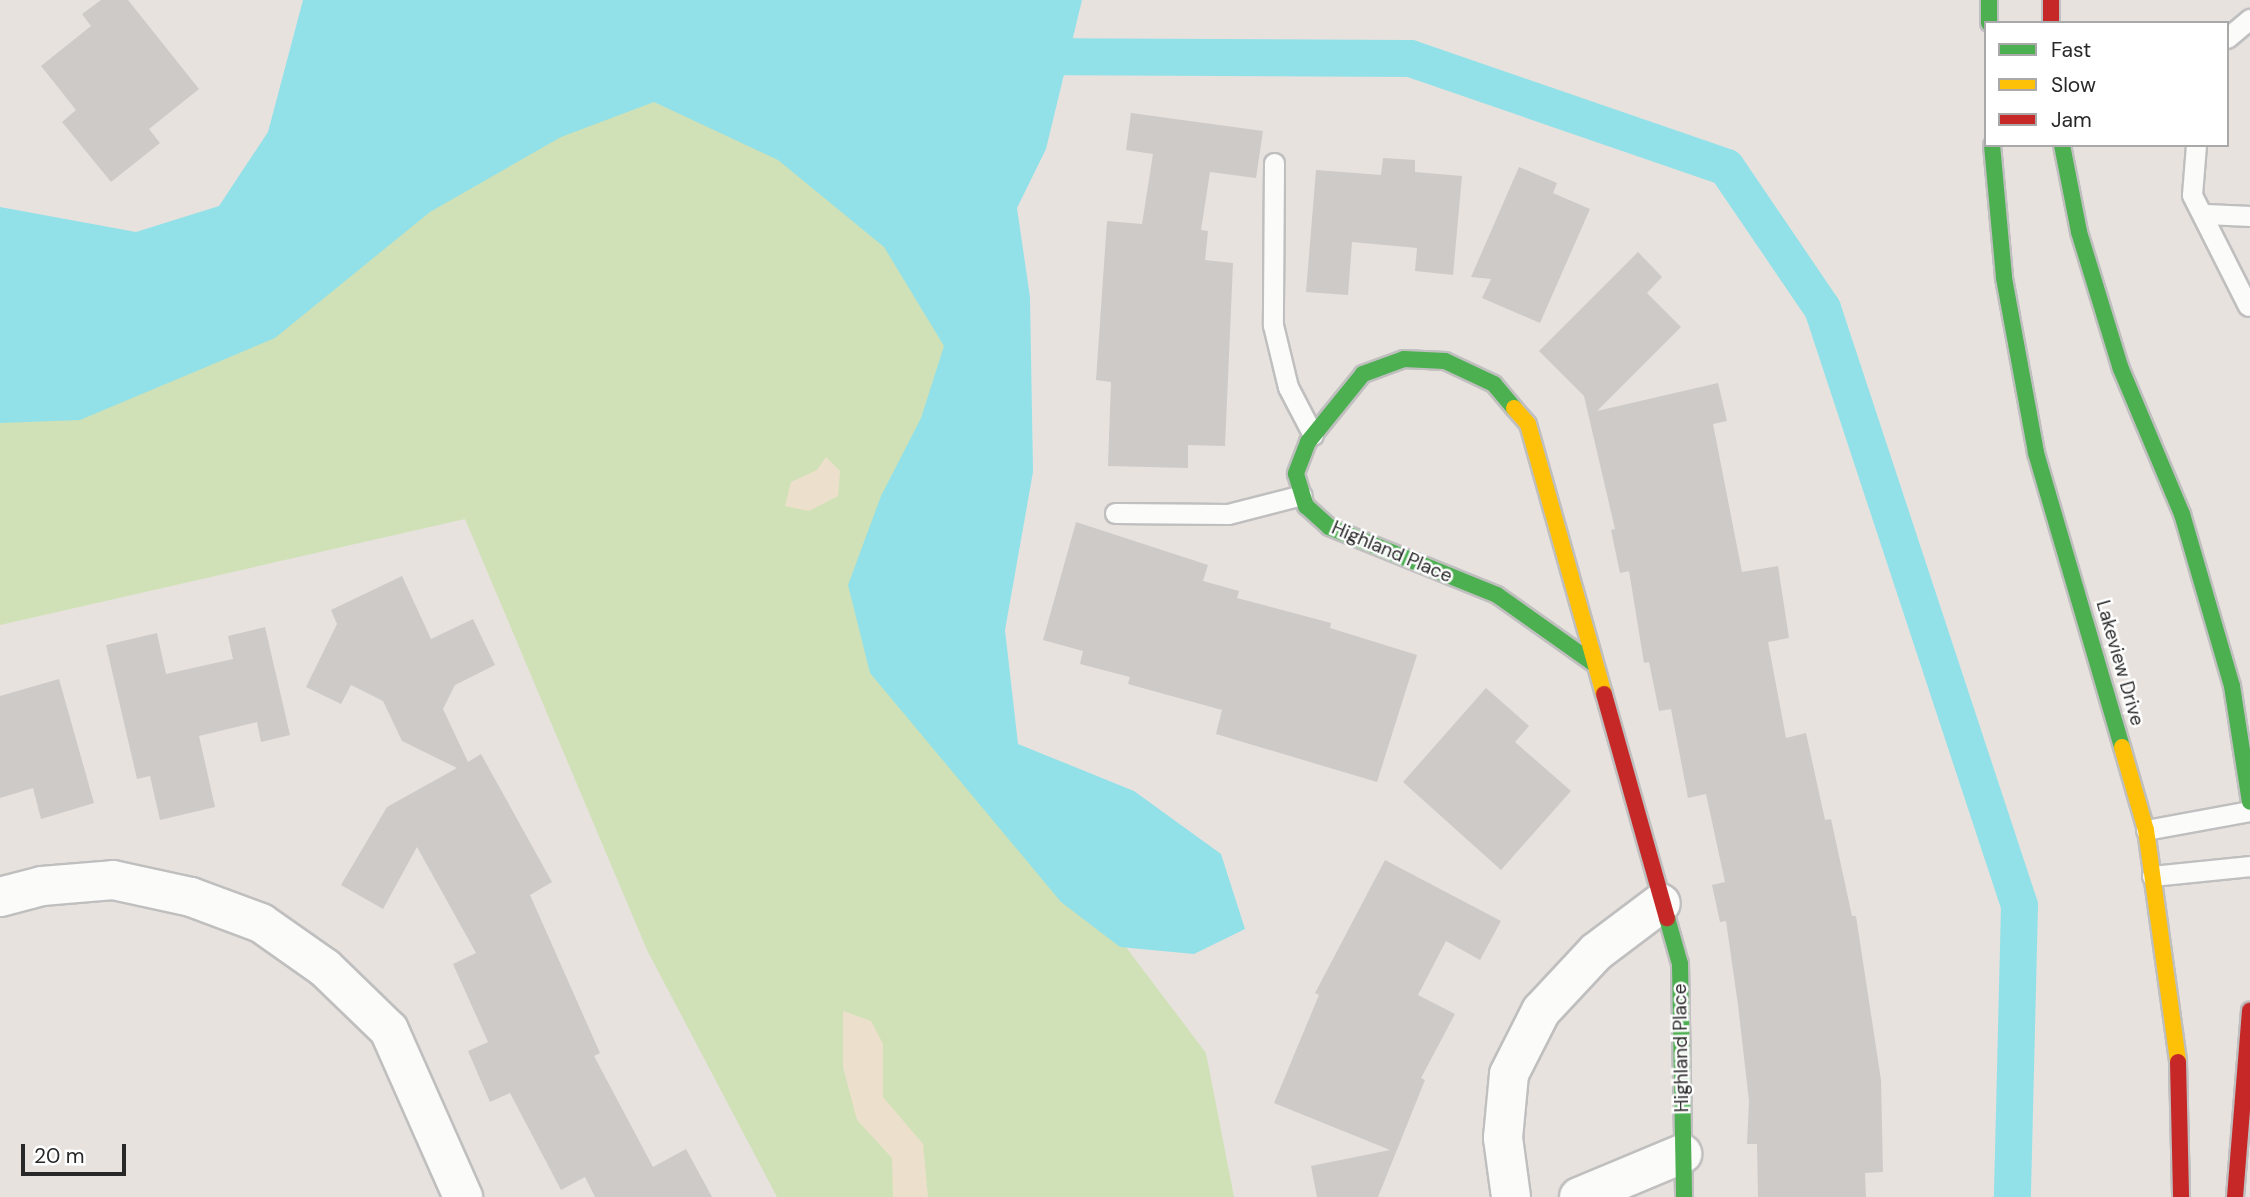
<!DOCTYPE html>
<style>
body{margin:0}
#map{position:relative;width:2250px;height:1197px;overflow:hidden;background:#e7e2de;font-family:"DM Sans",sans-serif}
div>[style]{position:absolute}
.green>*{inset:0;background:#d0e1b7}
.sand>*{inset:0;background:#ece0cc}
.water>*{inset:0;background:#92e1e8}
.canal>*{height:37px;margin:-18.5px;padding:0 18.5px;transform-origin:18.5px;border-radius:18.5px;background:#92e1e8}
.building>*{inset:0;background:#cecac8}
.roads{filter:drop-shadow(2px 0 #c0bfbf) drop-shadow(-2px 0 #c0bfbf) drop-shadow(0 2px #c0bfbf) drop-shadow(0 -2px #c0bfbf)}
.lane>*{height:19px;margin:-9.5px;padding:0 9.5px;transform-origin:9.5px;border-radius:9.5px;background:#fbfbfa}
.street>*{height:38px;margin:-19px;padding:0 19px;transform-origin:19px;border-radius:19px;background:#fbfbfa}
.fast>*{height:16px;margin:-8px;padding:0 8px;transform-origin:8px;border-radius:8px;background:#4caf50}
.slow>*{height:16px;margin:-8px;padding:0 8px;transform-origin:8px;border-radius:8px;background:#ffc107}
.jam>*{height:16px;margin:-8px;padding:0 8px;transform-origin:8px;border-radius:8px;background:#c62828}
span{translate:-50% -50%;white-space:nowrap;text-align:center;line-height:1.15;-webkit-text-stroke:5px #fff;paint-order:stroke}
.street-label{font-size:19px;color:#282828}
.legend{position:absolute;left:1984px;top:21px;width:245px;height:126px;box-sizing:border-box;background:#fff;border:2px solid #a9a9a9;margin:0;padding:9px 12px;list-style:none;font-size:21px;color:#282828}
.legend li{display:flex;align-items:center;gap:14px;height:35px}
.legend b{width:35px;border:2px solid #a9a9a9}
.scale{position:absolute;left:21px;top:1144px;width:105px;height:32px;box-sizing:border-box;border:4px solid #282828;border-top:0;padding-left:9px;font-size:21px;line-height:24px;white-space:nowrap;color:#282828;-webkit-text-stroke:5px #fff;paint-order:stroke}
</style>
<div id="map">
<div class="green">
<i style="clip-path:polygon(621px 0,948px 243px,992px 770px,1206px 1053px,1234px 1197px,777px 1197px,647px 950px,465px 519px,0 625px,0 273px,292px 296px)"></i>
</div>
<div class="sand">
<i style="clip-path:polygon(826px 457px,840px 471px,838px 496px,809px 511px,785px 506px,791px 482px,817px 470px)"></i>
<i style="clip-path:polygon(843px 1011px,871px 1021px,883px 1044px,883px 1097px,923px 1144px,928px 1197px,893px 1197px,892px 1158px,857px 1120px,843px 1067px)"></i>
</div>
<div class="water">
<i style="clip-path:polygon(303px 0,1082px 0,1046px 149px,1017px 208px,1030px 297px,1033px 472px,1005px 630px,1018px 744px,1134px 791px,1221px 854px,1245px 929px,1194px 954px,1120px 947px,1061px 902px,870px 673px,848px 585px,881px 496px,921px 418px,944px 346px,884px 247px,778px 160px,654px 102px,561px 137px,430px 212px,275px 338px,80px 420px,0 423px,0 207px,136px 232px,219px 206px,268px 132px)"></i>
</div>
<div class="canal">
<i style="left:1017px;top:56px;width:393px;rotate:0.3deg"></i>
<i style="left:1410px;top:58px;width:334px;rotate:19deg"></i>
<i style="left:1726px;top:167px;width:171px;rotate:55.8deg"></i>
<i style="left:1822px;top:308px;width:629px;rotate:71.74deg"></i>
<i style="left:2019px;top:905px;width:292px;rotate:91.4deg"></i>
</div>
<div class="building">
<i style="clip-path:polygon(101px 0,128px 0,199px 89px,149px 129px,160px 143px,111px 182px,62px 122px,76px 110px,41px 66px,91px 26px,82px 14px)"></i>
<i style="clip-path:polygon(1131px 113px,1263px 131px,1256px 178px,1210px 172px,1201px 230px,1208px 231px,1205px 260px,1233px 263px,1225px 446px,1188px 445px,1188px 468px,1108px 466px,1111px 382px,1096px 380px,1107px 221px,1142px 224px,1153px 154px,1126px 150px)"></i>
<i style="clip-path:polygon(1383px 158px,1415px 160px,1415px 172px,1462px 176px,1453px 275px,1415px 271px,1417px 248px,1352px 242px,1348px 295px,1306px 292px,1316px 170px,1381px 175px)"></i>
<i style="clip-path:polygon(1519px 167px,1557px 183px,1553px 193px,1590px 209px,1540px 323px,1482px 298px,1491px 279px,1471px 277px)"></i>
<i style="clip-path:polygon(1638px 252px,1662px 277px,1647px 293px,1681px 327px,1597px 411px,1718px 383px,1727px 421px,1713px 424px,1742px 572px,1778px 566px,1789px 638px,1768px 642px,1786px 738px,1806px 733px,1825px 820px,1831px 819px,1852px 916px,1856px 916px,1881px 1080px,1883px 1172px,1865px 1173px,1866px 1197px,1758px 1197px,1757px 1144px,1747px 1144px,1749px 1101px,1738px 1005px,1726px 921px,1720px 922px,1712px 885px,1725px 882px,1706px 794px,1688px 798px,1671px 709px,1659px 711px,1649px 662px,1644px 663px,1629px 571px,1620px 573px,1611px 530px,1615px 529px,1584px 396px,1539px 351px)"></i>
<i style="clip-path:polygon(1076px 522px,1208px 565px,1203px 581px,1239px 591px,1237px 598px,1331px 623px,1330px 628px,1417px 655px,1377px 782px,1216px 734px,1222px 710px,1128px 684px,1130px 677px,1080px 664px,1083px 651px,1043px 640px)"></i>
<i style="clip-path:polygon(402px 576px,431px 639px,473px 619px,495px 665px,455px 685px,443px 709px,468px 762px,481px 754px,552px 882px,530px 895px,600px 1053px,594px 1056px,653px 1167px,686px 1149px,712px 1197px,595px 1197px,585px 1177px,561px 1190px,510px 1093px,490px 1102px,468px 1051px,488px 1042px,453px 964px,476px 953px,417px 847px,383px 909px,341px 885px,387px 807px,457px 768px,402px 741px,383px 701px,351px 685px,341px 704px,306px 687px,337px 624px,331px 610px)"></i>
<i style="clip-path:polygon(265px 627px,290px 735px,261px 742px,257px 722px,199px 736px,215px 807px,160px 820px,150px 776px,137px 779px,106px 645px,157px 633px,166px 674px,233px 659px,228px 636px)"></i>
<i style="clip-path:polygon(59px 679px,94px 803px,41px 819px,33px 788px,0 798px,0 696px)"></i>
<i style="clip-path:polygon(1486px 688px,1529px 726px,1515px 742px,1571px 791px,1501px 870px,1403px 782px)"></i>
<i style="clip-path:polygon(1385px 860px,1501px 921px,1480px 960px,1446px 941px,1418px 995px,1455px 1014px,1421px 1078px,1425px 1080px,1378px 1197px,1317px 1197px,1311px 1166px,1390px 1150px,1274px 1103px,1319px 995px,1315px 993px)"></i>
</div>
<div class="roads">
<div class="lane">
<i style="left:2227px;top:38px;width:30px;rotate:-40deg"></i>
<i style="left:2196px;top:145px;width:50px;rotate:94.6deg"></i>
<i style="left:2192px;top:195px;width:124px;rotate:63.2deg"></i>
<i style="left:1274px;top:163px;width:162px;rotate:90.4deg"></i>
<i style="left:1273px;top:325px;width:64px;rotate:76.4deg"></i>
<i style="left:1288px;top:387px;width:54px;rotate:62.5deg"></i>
<i style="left:2206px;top:214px;width:44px;rotate:2.6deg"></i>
<i style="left:1115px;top:513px;width:113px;rotate:0.5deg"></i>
<i style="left:1228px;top:514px;width:76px;rotate:-14.4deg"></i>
<i style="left:2146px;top:830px;width:106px;rotate:-10.4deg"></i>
<i style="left:2152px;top:876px;width:99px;rotate:-5.8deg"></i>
</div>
<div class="street">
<i style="left:0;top:897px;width:43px;rotate:-14.7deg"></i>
<i style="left:42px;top:886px;width:71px;rotate:-4.8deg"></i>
<i style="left:113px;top:880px;width:80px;rotate:12.3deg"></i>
<i style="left:191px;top:897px;width:75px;rotate:20.4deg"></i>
<i style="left:261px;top:923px;width:78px;rotate:35.1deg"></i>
<i style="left:325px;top:968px;width:89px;rotate:44.1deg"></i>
<i style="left:389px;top:1030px;width:183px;rotate:66.1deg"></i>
<i style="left:1511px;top:1197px;width:60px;rotate:-97.7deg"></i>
<i style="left:1503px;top:1138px;width:64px;rotate:-84.6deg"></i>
<i style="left:1509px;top:1074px;width:71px;rotate:-63.1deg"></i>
<i style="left:1541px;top:1011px;width:81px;rotate:-47deg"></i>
<i style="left:1596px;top:952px;width:81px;rotate:-37deg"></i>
<i style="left:1579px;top:1197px;width:112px;rotate:-22.7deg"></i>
</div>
<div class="fast">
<i style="left:1989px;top:0;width:23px;rotate:90deg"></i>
<i style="left:1992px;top:145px;width:134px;rotate:84.8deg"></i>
<i style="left:2004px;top:278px;width:178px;rotate:79.6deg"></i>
<i style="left:2036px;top:453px;width:306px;rotate:73.7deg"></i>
<i style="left:2062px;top:145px;width:89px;rotate:78.9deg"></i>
<i style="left:2079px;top:232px;width:143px;rotate:73deg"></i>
<i style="left:2121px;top:369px;width:157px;rotate:67.2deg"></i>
<i style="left:2182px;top:514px;width:179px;rotate:73.8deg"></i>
<i style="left:2232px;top:686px;width:117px;rotate:81.2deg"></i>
<i style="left:1514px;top:408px;width:31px;rotate:-130deg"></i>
<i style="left:1494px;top:384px;width:54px;rotate:-154.9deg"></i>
<i style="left:1445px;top:361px;width:41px;rotate:-177.2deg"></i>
<i style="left:1404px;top:359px;width:44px;rotate:159.9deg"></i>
<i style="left:1363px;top:374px;width:87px;rotate:129deg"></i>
<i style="left:1308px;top:442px;width:34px;rotate:111deg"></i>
<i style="left:1296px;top:474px;width:34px;rotate:73deg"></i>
<i style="left:1306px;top:506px;width:31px;rotate:42deg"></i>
<i style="left:1329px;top:527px;width:181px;rotate:22deg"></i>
<i style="left:1497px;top:595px;width:118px;rotate:35.3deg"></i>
<i style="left:1667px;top:918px;width:48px;rotate:74.2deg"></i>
<i style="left:1680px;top:964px;width:233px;rotate:89deg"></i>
</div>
<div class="slow">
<i style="left:1514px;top:408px;width:21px;rotate:49deg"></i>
<i style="left:1528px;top:424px;width:280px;rotate:74.3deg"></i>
<i style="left:2122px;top:747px;width:86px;rotate:73.9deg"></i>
<i style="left:2146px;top:830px;width:234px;rotate:82.1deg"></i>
</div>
<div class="jam">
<i style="left:2051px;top:0;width:23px;rotate:90deg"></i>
<i style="left:1604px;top:694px;width:233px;rotate:74.3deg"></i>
<i style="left:2178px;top:1062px;width:135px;rotate:88.7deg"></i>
<i style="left:2235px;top:1197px;width:187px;rotate:-85.4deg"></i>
</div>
</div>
<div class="street-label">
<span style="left:1392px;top:552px;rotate:23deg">Highland Place</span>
<span style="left:2120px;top:663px;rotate:74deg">Lakeview Drive</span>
<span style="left:1681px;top:1048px;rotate:-91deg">Highland Place</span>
</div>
<ul class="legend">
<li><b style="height:9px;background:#4caf50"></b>Fast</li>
<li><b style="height:9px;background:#ffc107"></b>Slow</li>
<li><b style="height:9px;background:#c62828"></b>Jam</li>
</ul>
<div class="scale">20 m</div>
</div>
